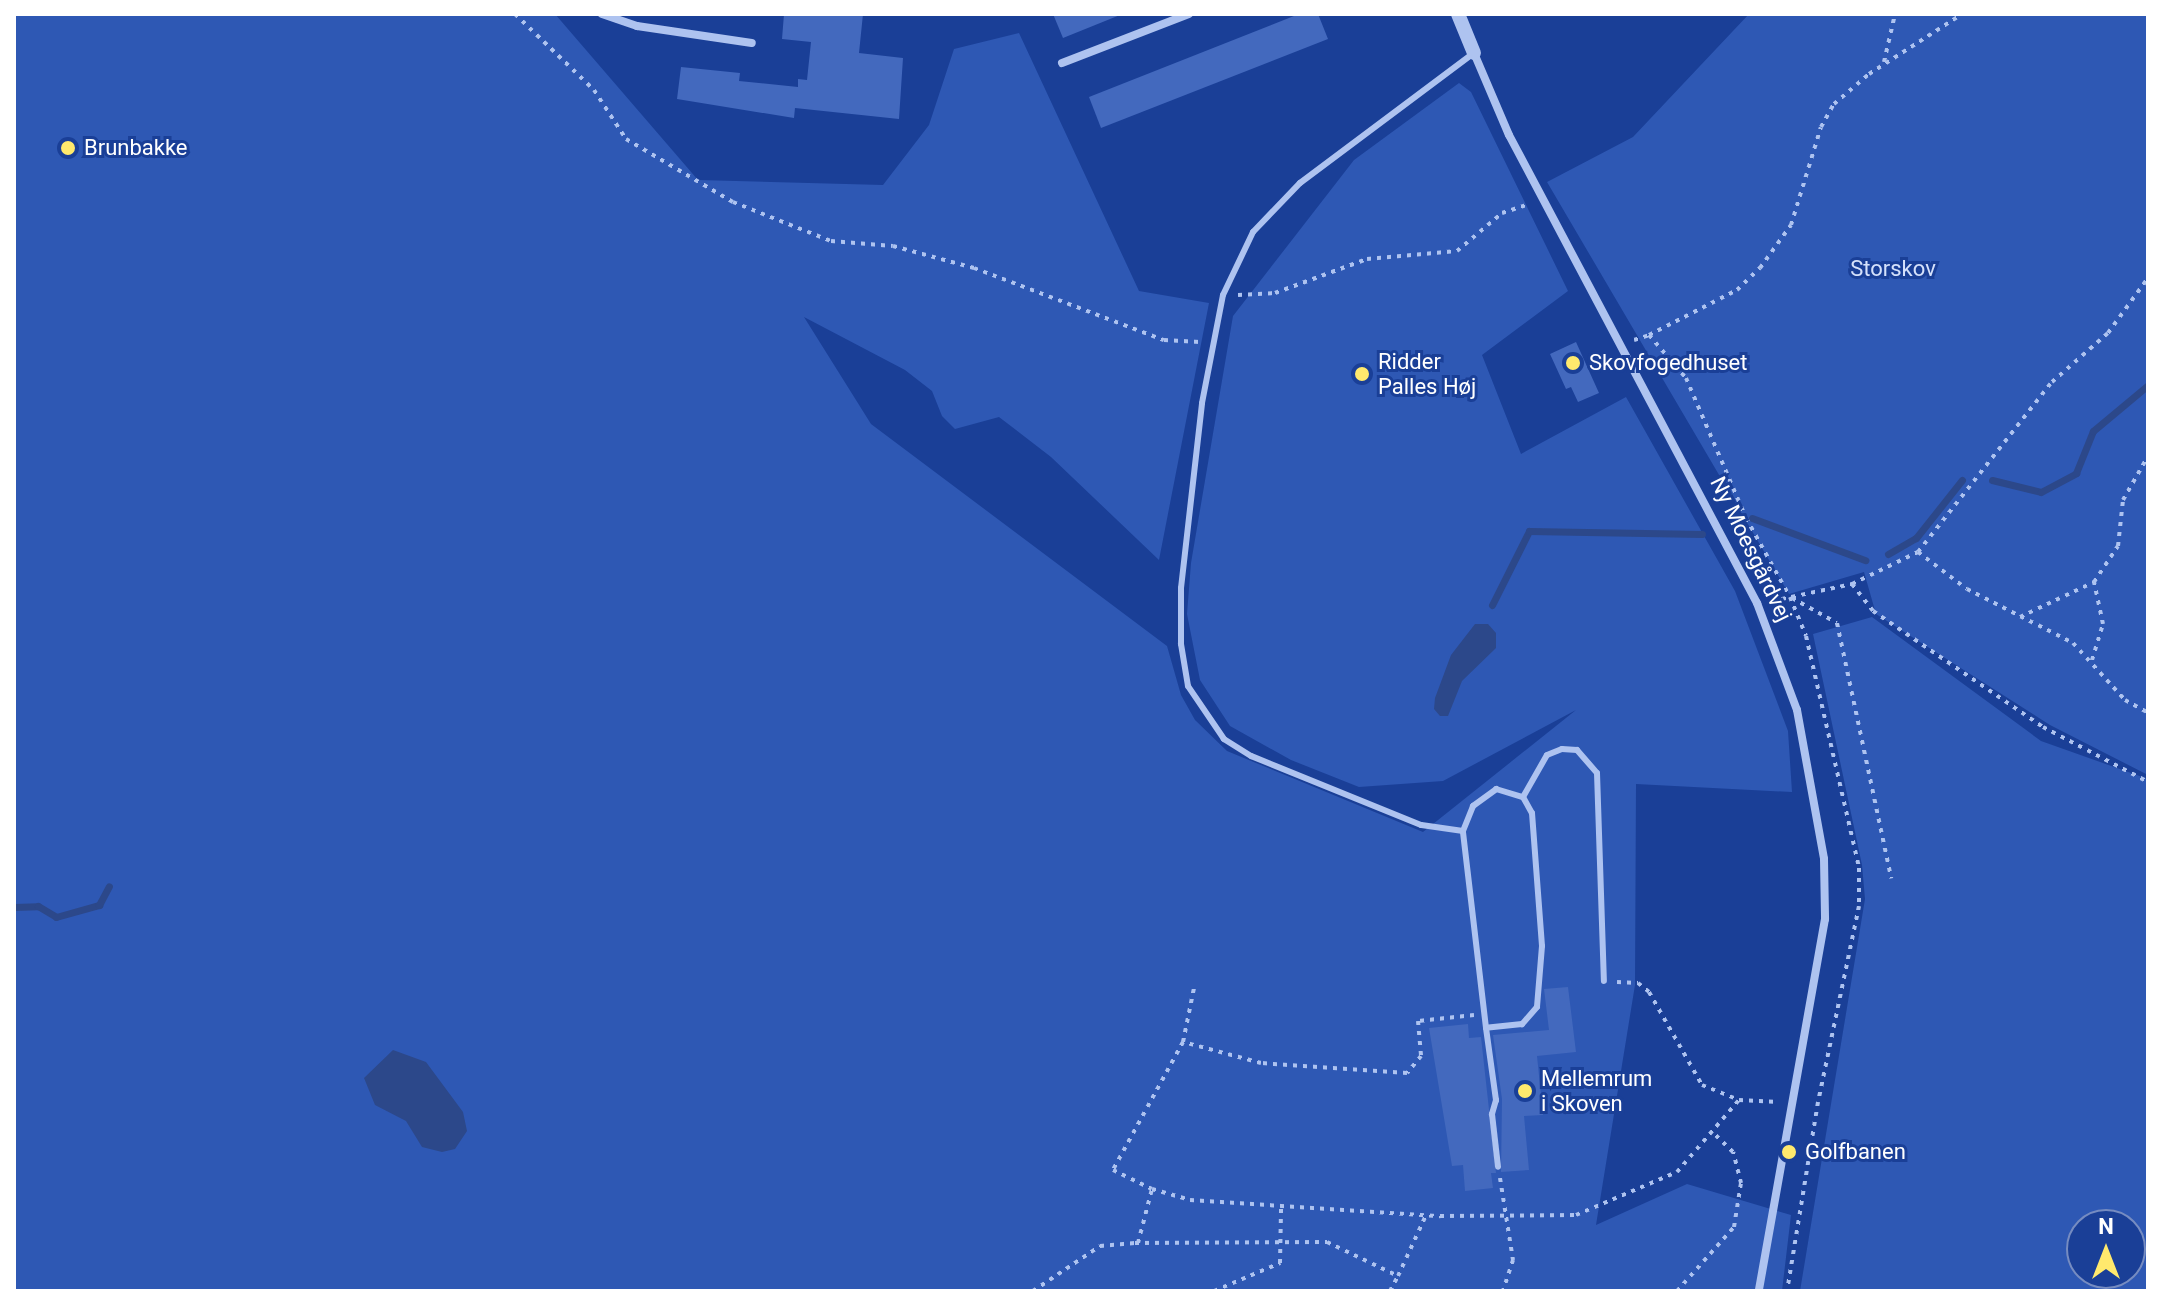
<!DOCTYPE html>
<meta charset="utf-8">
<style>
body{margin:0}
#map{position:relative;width:2162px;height:1305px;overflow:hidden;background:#1a3f97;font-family:Roboto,sans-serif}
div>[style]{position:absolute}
.green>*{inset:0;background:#2e58b4}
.water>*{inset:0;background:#2c488a}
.stream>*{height:7px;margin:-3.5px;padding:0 3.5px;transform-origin:3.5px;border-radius:3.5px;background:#2c488a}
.building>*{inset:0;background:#4369be}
.path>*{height:4px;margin-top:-2px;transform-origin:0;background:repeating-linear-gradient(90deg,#aec3f0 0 4px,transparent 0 10px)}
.service>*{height:6px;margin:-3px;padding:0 3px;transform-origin:3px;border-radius:3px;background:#aec3f0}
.minor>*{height:8px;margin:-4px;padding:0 4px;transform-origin:4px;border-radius:4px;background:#aec3f0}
.tertiary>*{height:14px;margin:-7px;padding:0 7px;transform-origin:7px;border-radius:7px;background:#aec3f0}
.dots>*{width:22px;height:22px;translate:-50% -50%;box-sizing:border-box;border:4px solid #1a3f97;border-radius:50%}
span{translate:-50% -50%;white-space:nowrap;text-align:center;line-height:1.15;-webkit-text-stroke:6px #1a3f97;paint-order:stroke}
.poi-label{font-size:22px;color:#fff}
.left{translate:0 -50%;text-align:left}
.park-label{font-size:22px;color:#d5e1fb}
.street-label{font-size:22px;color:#fff}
.frame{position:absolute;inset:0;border:16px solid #fff;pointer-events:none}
.north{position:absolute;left:2066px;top:1209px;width:80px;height:80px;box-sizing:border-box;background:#1a3f97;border:2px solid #768cc1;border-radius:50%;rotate:0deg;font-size:22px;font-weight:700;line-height:32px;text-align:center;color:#fff}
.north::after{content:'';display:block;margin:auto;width:28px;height:36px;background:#ffe96d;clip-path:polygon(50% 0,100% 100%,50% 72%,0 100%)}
</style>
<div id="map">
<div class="green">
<i style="clip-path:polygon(14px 14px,555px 14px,698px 180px,883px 185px,929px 125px,954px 49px,1019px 33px,1139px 291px,1209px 303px,1159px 560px,1051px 457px,999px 417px,955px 429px,942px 416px,932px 391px,905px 370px,804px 317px,871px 424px,1167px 646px,1181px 695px,1195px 720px,1227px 751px,1423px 832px,1576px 710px,1443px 781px,1359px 787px,1291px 760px,1230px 726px,1200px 680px,1187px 614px,1191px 563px,1233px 316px,1354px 160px,1459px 83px,1471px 92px,1568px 291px,1482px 355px,1521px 454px,1626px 397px,1735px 591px,1788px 731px,1792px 792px,1636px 784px,1635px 985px,1596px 1225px,1687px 1184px,1791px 1215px,1782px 1291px,14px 1291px)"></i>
<i style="clip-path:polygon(1749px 14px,2148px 14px,2148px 775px,2050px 725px,1876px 614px,1864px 572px,1789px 594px,1547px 182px,1633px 137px)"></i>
<i style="clip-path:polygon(evenodd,1872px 617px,2041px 741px,2148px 779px,2148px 1291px,1800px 1291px,1865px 899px,1862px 865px,1813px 634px,1872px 617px,2130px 1225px,2130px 1273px,2082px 1273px,2082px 1225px,2130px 1225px)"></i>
</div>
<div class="water">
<i style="clip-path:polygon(1475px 624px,1488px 624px,1496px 633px,1496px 648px,1462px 681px,1448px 716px,1440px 716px,1434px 709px,1435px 698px,1451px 655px)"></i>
<i style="clip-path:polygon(393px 1050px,426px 1062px,463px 1112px,467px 1131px,455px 1149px,442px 1152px,422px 1147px,406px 1121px,375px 1105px,364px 1078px)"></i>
</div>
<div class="stream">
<i style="left:1992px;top:480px;width:50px;rotate:13.8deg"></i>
<i style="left:2041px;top:492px;width:40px;rotate:-28deg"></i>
<i style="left:2076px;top:473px;width:45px;rotate:-68deg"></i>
<i style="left:2093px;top:431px;width:72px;rotate:-39.9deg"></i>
<i style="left:1752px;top:518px;width:121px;rotate:20.4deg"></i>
<i style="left:1888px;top:554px;width:32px;rotate:-30deg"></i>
<i style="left:1916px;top:538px;width:74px;rotate:-51.6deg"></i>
<i style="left:1492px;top:605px;width:83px;rotate:-63.4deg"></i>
<i style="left:1529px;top:531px;width:173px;rotate:1deg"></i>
<i style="left:14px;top:907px;width:24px;rotate:-2deg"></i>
<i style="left:38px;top:906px;width:21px;rotate:31deg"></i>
<i style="left:56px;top:917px;width:45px;rotate:-15.6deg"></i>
<i style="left:99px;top:905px;width:21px;rotate:-62deg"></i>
</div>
<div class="building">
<i style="clip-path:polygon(784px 14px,863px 14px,859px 53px,903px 58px,899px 119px,795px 108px,794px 118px,677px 99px,681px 67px,740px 73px,739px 81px,798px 87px,798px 79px,807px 80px,811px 42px,782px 39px)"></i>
<i style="clip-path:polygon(1053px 14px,1120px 14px,1120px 15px,1063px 38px)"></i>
<i style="clip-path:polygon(1299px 14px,1318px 14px,1328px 39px,1101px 128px,1089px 97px)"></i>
<i style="clip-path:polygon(1576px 342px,1599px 393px,1578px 402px,1571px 387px,1566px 389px,1550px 354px)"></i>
<i style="clip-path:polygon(1568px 987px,1576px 1052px,1537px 1056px,1543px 1115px,1524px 1116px,1529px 1170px,1501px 1172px,1502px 1099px,1493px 1035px,1549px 1030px,1544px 989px)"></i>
<i style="clip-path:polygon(1468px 1024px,1469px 1038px,1481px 1037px,1496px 1173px,1491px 1173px,1493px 1188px,1465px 1191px,1463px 1165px,1452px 1166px,1429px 1028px)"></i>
</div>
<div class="path">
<i style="left:515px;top:14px;width:110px;rotate:43.9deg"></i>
<i style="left:594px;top:90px;width:59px;rotate:56.9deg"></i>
<i style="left:626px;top:139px;width:124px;rotate:30.5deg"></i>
<i style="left:733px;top:202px;width:105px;rotate:21.7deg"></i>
<i style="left:831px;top:241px;width:62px;rotate:4.6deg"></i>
<i style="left:893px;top:246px;width:84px;rotate:15.2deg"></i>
<i style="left:974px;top:268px;width:203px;rotate:20.8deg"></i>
<i style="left:1164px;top:340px;width:36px;rotate:3deg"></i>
<i style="left:1884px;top:62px;width:49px;rotate:-77.1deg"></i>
<i style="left:1238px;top:295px;width:37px;rotate:-3deg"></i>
<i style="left:1275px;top:293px;width:98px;rotate:-20.3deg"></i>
<i style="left:1367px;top:259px;width:90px;rotate:-5.1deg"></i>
<i style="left:1457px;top:251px;width:59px;rotate:-40.2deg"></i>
<i style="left:1502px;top:213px;width:28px;rotate:-18deg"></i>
<i style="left:1649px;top:335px;width:99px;rotate:-27.1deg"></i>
<i style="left:1737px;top:290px;width:32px;rotate:-44deg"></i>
<i style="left:1760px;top:268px;width:53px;rotate:-54.2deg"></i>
<i style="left:1791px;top:225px;width:102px;rotate:-73deg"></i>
<i style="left:1821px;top:127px;width:26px;rotate:-61deg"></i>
<i style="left:1834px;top:104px;width:46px;rotate:-40.6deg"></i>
<i style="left:1869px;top:74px;width:111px;rotate:-32.8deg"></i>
<i style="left:1634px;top:340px;width:16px;rotate:-18deg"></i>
<i style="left:1649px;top:335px;width:57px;rotate:49.3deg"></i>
<i style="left:1686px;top:378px;width:152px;rotate:66.8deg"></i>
<i style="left:1746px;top:518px;width:90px;rotate:60.9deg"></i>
<i style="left:1790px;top:597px;width:42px;rotate:67.7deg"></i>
<i style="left:1806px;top:636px;width:238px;rotate:77.1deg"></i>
<i style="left:1859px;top:868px;width:38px;rotate:90deg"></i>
<i style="left:1859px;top:906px;width:200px;rotate:101.8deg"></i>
<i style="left:1818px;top:1102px;width:192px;rotate:99.3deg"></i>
<i style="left:1918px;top:552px;width:61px;rotate:37.1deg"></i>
<i style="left:1967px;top:589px;width:119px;rotate:27deg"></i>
<i style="left:2073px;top:643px;width:77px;rotate:47.6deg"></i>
<i style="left:2125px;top:700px;width:26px;rotate:29deg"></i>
<i style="left:1852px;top:584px;width:34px;rotate:52deg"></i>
<i style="left:1873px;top:611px;width:206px;rotate:34.3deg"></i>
<i style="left:2043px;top:727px;width:119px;rotate:27.6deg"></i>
<i style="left:1792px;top:598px;width:51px;rotate:29.1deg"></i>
<i style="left:1837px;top:623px;width:261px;rotate:78deg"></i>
<i style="left:1772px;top:601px;width:82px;rotate:-12deg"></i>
<i style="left:1852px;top:584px;width:73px;rotate:-25.9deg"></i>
<i style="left:1918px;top:552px;width:216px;rotate:-51.8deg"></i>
<i style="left:2052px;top:382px;width:74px;rotate:-41.2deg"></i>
<i style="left:2108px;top:333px;width:68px;rotate:-54deg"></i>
<i style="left:2020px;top:617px;width:82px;rotate:-25.3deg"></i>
<i style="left:2092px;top:660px;width:38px;rotate:-73deg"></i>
<i style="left:2103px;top:624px;width:43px;rotate:-102.1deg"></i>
<i style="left:2094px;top:582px;width:43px;rotate:-56.3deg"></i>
<i style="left:2118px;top:546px;width:46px;rotate:-83.8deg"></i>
<i style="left:2123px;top:500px;width:51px;rotate:-60.4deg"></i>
<i style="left:1617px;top:982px;width:21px;rotate:3deg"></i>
<i style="left:1638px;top:983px;width:14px;rotate:39deg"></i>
<i style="left:1649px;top:992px;width:107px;rotate:60.3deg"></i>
<i style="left:1702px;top:1085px;width:40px;rotate:22deg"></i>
<i style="left:1474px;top:1015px;width:56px;rotate:173.9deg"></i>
<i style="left:1418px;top:1021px;width:35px;rotate:85deg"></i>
<i style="left:1421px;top:1056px;width:22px;rotate:129deg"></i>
<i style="left:1407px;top:1073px;width:146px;rotate:-176.1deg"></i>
<i style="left:1261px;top:1063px;width:81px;rotate:-164.9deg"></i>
<i style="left:1183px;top:1042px;width:146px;rotate:118.7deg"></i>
<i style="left:1113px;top:1170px;width:43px;rotate:26deg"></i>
<i style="left:1152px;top:1189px;width:40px;rotate:16deg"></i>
<i style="left:1190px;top:1200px;width:251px;rotate:3.7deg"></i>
<i style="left:1440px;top:1216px;width:136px;rotate:-0.4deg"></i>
<i style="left:1576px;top:1215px;width:110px;rotate:-23.1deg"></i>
<i style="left:1677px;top:1172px;width:95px;rotate:-49.3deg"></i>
<i style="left:1739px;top:1100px;width:35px;rotate:3deg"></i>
<i style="left:1183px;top:1042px;width:55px;rotate:-78.5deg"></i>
<i style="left:1500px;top:1178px;width:83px;rotate:81deg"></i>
<i style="left:1513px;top:1260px;width:33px;rotate:108deg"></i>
<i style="left:1138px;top:1243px;width:56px;rotate:-75.5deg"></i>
<i style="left:1033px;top:1291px;width:81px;rotate:-33.9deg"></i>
<i style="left:1100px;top:1246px;width:35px;rotate:-5deg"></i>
<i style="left:1135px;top:1243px;width:192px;rotate:-0.3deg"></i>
<i style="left:1327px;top:1242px;width:79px;rotate:25.6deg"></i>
<i style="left:1398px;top:1276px;width:67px;rotate:-65.3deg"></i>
<i style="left:1214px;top:1291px;width:72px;rotate:-23deg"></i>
<i style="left:1280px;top:1263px;width:54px;rotate:-88.9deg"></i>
<i style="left:1390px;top:1291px;width:17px;rotate:-62deg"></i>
<i style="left:1677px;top:1291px;width:86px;rotate:-48.3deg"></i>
<i style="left:1734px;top:1227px;width:45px;rotate:-81deg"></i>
<i style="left:1741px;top:1183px;width:32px;rotate:-104deg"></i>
<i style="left:1733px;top:1152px;width:28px;rotate:-136deg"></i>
</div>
<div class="service">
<i style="left:1523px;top:797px;width:48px;rotate:-60.3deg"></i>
<i style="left:1547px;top:755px;width:16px;rotate:-22deg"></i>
<i style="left:1562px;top:749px;width:15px;rotate:4deg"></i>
<i style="left:1577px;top:750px;width:30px;rotate:49deg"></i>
<i style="left:1597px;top:773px;width:208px;rotate:88.1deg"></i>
<i style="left:1463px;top:831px;width:27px;rotate:-68deg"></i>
<i style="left:1473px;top:806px;width:29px;rotate:-36deg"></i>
<i style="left:1496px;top:789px;width:28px;rotate:17deg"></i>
<i style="left:1523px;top:797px;width:18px;rotate:61deg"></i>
<i style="left:1532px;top:813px;width:133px;rotate:85.7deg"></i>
<i style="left:1542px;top:946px;width:61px;rotate:94.7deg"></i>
<i style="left:1537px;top:1007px;width:23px;rotate:131deg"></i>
<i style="left:1522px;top:1024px;width:36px;rotate:174deg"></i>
<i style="left:1486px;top:1028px;width:198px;rotate:-96.7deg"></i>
<i style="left:1463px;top:831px;width:42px;rotate:-171.9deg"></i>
<i style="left:1421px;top:825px;width:183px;rotate:-157.9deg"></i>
<i style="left:1251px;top:756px;width:32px;rotate:-148deg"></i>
<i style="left:1224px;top:739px;width:64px;rotate:-124.2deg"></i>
<i style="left:1188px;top:686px;width:43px;rotate:-99.5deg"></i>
<i style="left:1181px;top:644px;width:56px;rotate:-90deg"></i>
<i style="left:1181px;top:588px;width:186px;rotate:-83.5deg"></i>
<i style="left:1202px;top:403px;width:110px;rotate:-79deg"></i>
<i style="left:1223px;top:295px;width:70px;rotate:-64.5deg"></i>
<i style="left:1253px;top:232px;width:68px;rotate:-46.2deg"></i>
<i style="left:1300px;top:183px;width:217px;rotate:-36.8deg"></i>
<i style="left:1486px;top:1028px;width:73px;rotate:82.1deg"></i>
<i style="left:1496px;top:1100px;width:15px;rotate:106deg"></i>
<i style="left:1492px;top:1114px;width:53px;rotate:83.5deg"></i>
</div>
<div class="minor">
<i style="left:602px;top:14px;width:37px;rotate:19deg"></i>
<i style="left:637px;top:26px;width:116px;rotate:8.4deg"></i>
<i style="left:1474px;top:53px;width:89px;rotate:66.9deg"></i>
<i style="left:1509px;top:135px;width:530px;rotate:62.08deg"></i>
<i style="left:1757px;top:603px;width:114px;rotate:69.5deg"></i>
<i style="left:1797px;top:710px;width:151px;rotate:79.7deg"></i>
<i style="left:1824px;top:859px;width:60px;rotate:89deg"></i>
<i style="left:1825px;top:919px;width:378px;rotate:100.1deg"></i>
<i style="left:1062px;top:63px;width:136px;rotate:-21.1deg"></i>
</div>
<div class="tertiary">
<i style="left:1458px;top:14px;width:42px;rotate:67.7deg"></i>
</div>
<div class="dots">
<i style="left:68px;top:148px;background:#ffe96d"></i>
<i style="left:1573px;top:363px;background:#ffe96d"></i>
<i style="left:1362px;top:374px;background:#ffe96d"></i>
<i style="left:1525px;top:1091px;background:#ffe96d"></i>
<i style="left:1789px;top:1152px;background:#ffe96d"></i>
</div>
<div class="poi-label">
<span class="left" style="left:84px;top:148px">Brunbakke</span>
<span class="left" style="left:1378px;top:374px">Ridder<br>Palles Høj</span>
<span class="left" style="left:1589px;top:363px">Skovfogedhuset</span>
<span class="left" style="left:1541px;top:1091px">Mellemrum<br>i Skoven</span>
<span class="left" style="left:1805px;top:1152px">Golfbanen</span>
</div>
<div class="park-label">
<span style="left:1893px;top:269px">Storskov</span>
</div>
<div class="street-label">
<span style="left:1751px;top:549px;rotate:64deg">Ny Moesgårdvej</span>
</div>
<div class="frame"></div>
<div class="north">N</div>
</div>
